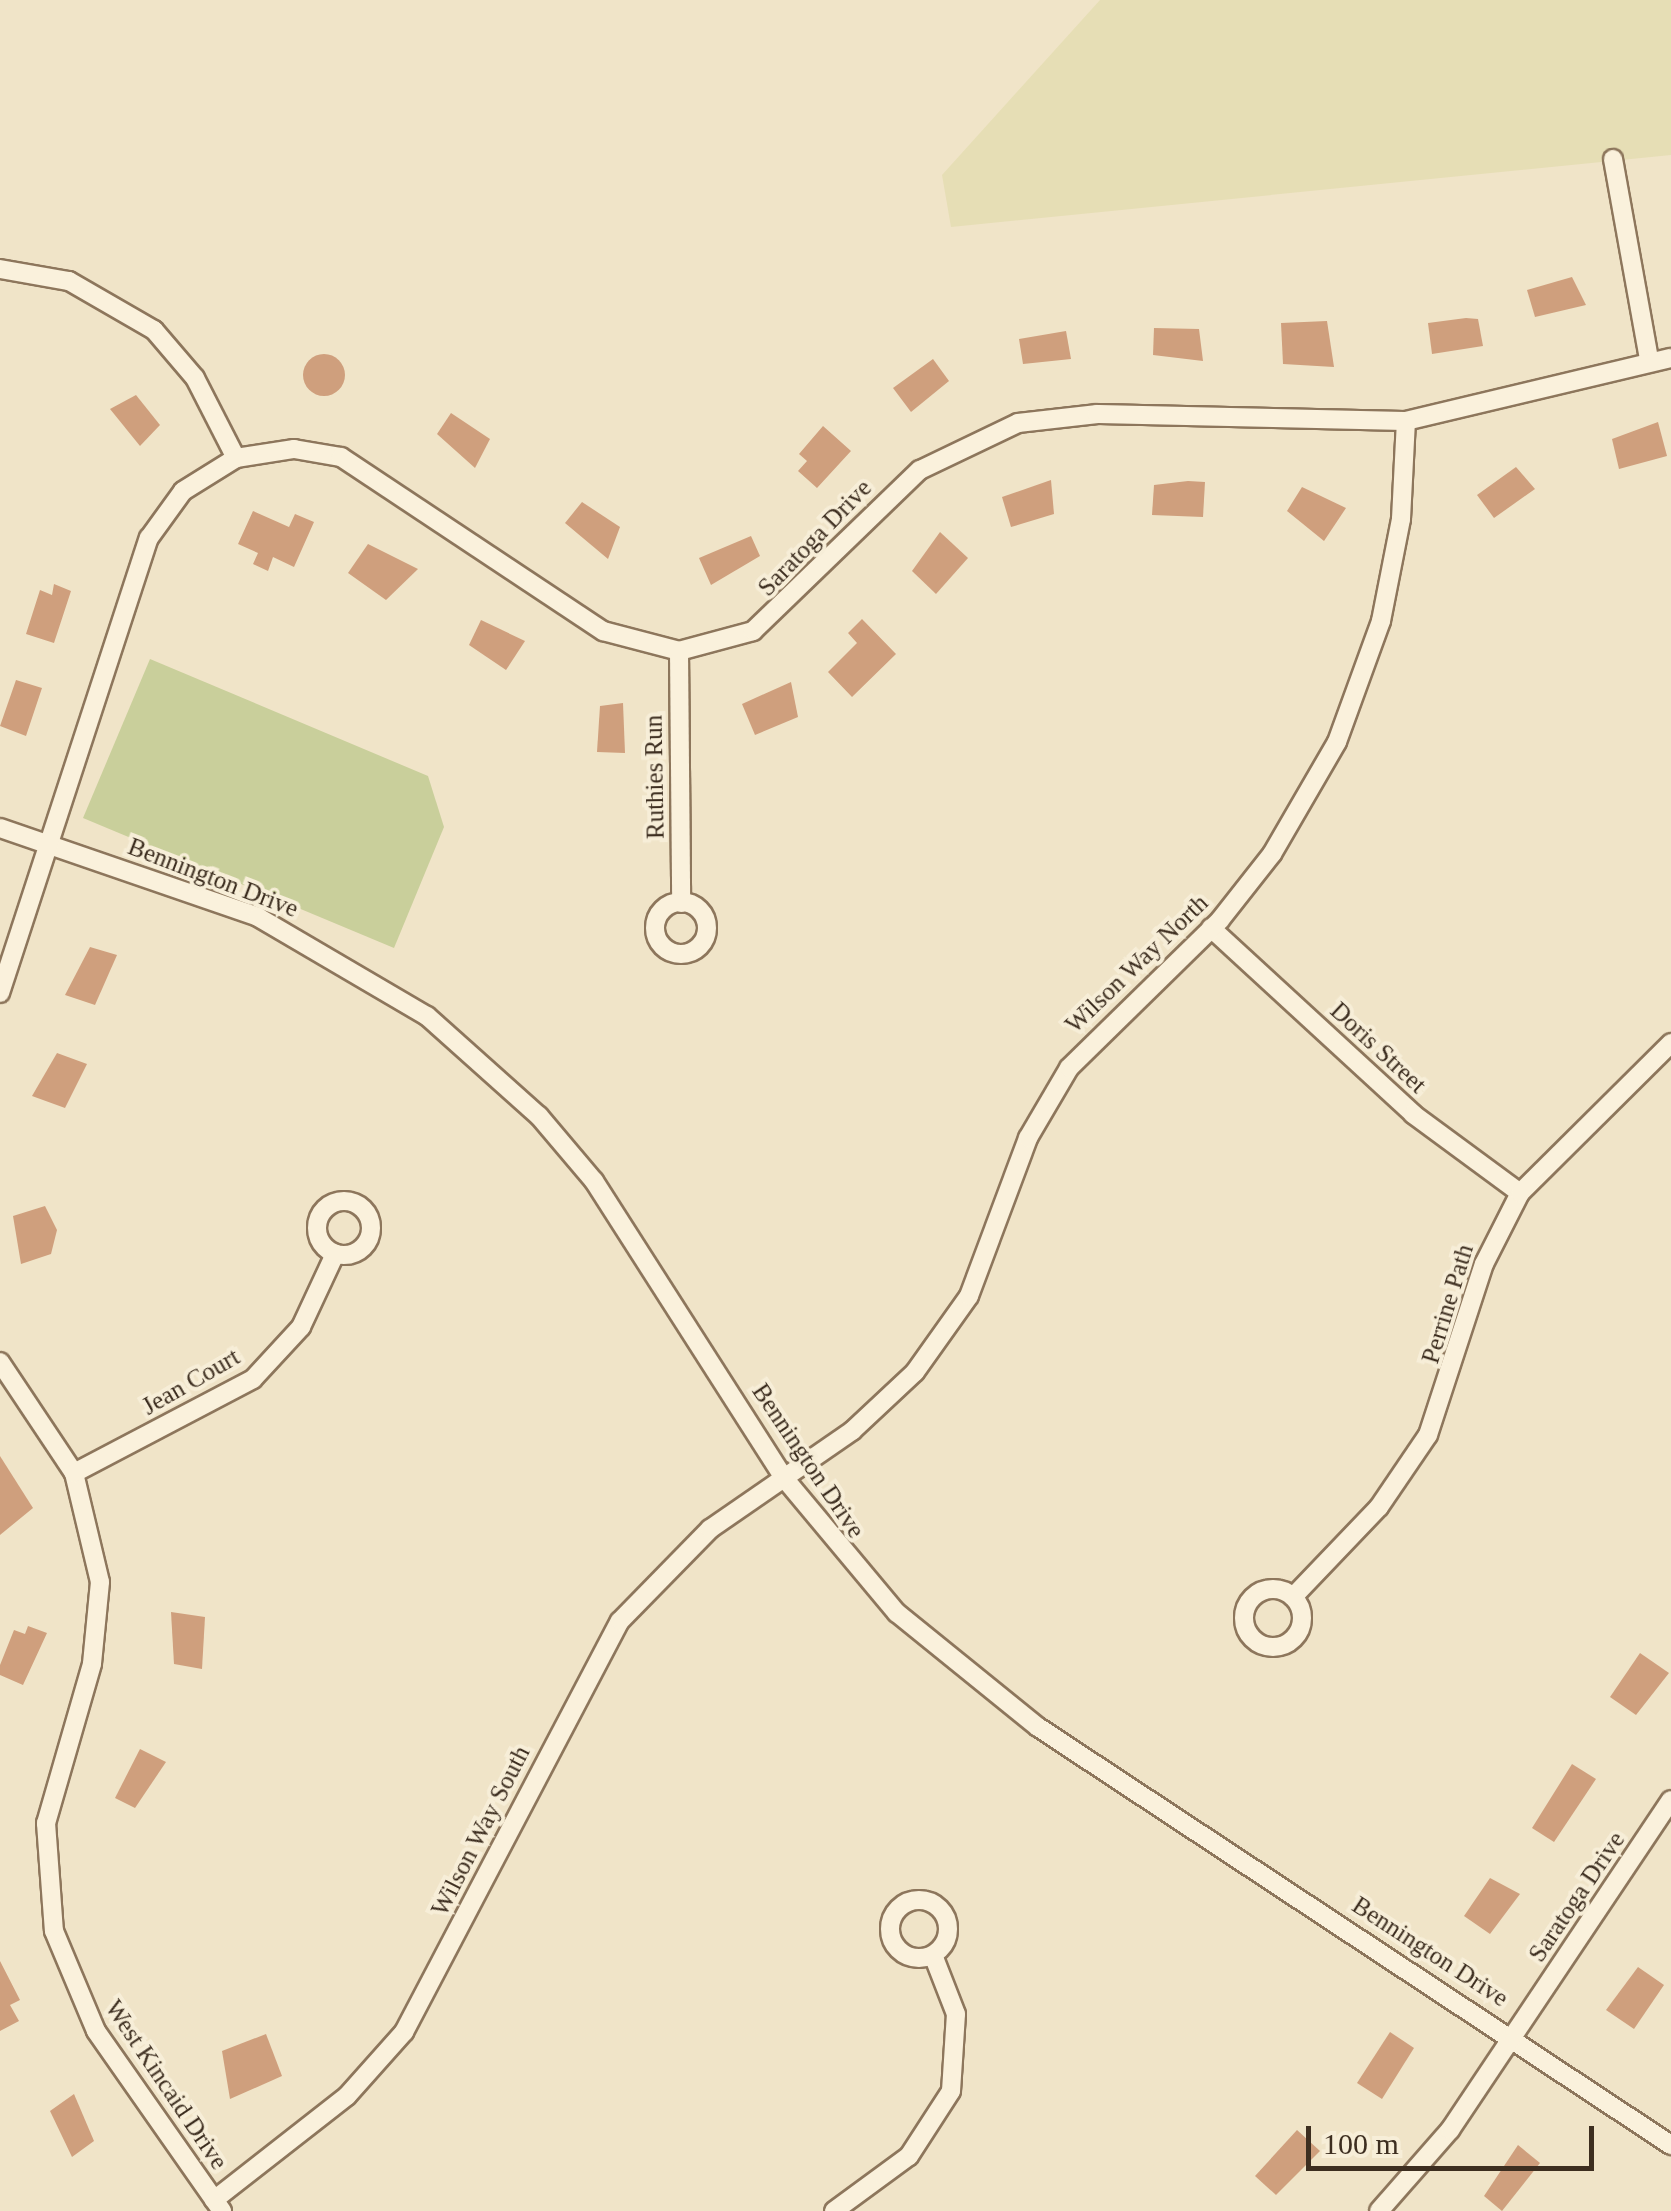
<!DOCTYPE html>
<style>
body{margin:0}
#map{position:relative;width:1671px;height:2211px;overflow:hidden;background:#f0e4c8;font-family:"Times New Roman",serif}
div>[style]{position:absolute}
.farmland>*{inset:0;background:#e6deb5}
.green>*{inset:0;background:#c9cf9b}
.building>*{inset:0;background:#cf9f7d}
.round{border-radius:50%}
.roads{filter:drop-shadow(2px 0 #8d765c) drop-shadow(-2px 0 #8d765c) drop-shadow(0 2px #8d765c) drop-shadow(0 -2px #8d765c)}
.street>*{height:18px;margin:-9px;padding:0 9px;transform-origin:9px;border-radius:9px;background:#faf1dc}
.street>.ring{margin:-9px;padding:0;box-sizing:content-box;background:none;border:18px solid #faf1dc;border-radius:50%}
span{translate:-50% -50%;white-space:nowrap;text-align:center;line-height:1.15;-webkit-text-stroke:8px #f7eed8;paint-order:stroke}
.street-label{font-size:25px;color:#3d2e20}
.scale{position:absolute;left:1306px;top:2126px;width:288px;height:45px;box-sizing:border-box;border:5px solid #3d2e20;border-top:0;padding-left:12px;font-size:30px;line-height:35px;white-space:nowrap;color:#3d2e20;-webkit-text-stroke:8px #f7eed8;paint-order:stroke}
</style>
<div id="map">
<div class="farmland">
<i style="clip-path:polygon(1100px 0,1671px 0,1671px 155px,951px 227px,942px 175px)"></i>
</div>
<div class="green">
<i style="clip-path:polygon(150px 659px,428px 776px,444px 827px,394px 948px,83px 818px)"></i>
</div>
<div class="building">
<i style="clip-path:polygon(1572px 277px,1586px 305px,1535px 317px,1527px 290px)"></i>
<i style="clip-path:polygon(1466px 318px,1478px 319px,1483px 346px,1432px 354px,1428px 323px)"></i>
<i style="clip-path:polygon(1327px 321px,1334px 367px,1283px 364px,1281px 323px)"></i>
<i style="clip-path:polygon(1154px 328px,1199px 329px,1203px 361px,1153px 355px)"></i>
<i style="clip-path:polygon(1066px 331px,1071px 359px,1023px 364px,1019px 339px)"></i>
<i class="round" style="left:303px;top:354px;width:42px;height:42px"></i>
<i style="clip-path:polygon(933px 359px,949px 381px,911px 412px,893px 388px)"></i>
<i style="clip-path:polygon(136px 395px,160px 425px,140px 446px,110px 409px)"></i>
<i style="clip-path:polygon(451px 413px,490px 439px,475px 468px,437px 434px)"></i>
<i style="clip-path:polygon(1658px 422px,1667px 456px,1619px 469px,1612px 439px)"></i>
<i style="clip-path:polygon(823px 426px,851px 451px,817px 488px,798px 471px,807px 461px,799px 454px)"></i>
<i style="clip-path:polygon(1516px 467px,1535px 489px,1494px 518px,1477px 495px)"></i>
<i style="clip-path:polygon(1051px 480px,1054px 514px,1011px 527px,1002px 497px)"></i>
<i style="clip-path:polygon(1188px 481px,1205px 482px,1203px 517px,1152px 515px,1154px 485px)"></i>
<i style="clip-path:polygon(1302px 487px,1346px 508px,1324px 541px,1287px 511px)"></i>
<i style="clip-path:polygon(582px 502px,620px 527px,608px 559px,565px 523px)"></i>
<i style="clip-path:polygon(253px 511px,289px 527px,295px 514px,314px 522px,294px 567px,273px 557px,268px 571px,253px 564px,258px 553px,238px 544px)"></i>
<i style="clip-path:polygon(940px 532px,968px 558px,936px 594px,912px 571px)"></i>
<i style="clip-path:polygon(751px 536px,760px 556px,711px 585px,699px 558px)"></i>
<i style="clip-path:polygon(368px 544px,418px 569px,386px 600px,348px 573px)"></i>
<i style="clip-path:polygon(54px 584px,71px 591px,54px 643px,26px 634px,40px 590px,52px 595px)"></i>
<i style="clip-path:polygon(862px 619px,896px 654px,852px 697px,828px 672px,857px 643px,848px 633px)"></i>
<i style="clip-path:polygon(481px 620px,525px 641px,506px 670px,469px 645px)"></i>
<i style="clip-path:polygon(16px 680px,42px 688px,26px 736px,0 726px)"></i>
<i style="clip-path:polygon(791px 682px,798px 717px,755px 735px,742px 704px)"></i>
<i style="clip-path:polygon(623px 703px,625px 753px,597px 752px,600px 706px)"></i>
<i style="clip-path:polygon(90px 947px,117px 955px,95px 1005px,65px 995px)"></i>
<i style="clip-path:polygon(57px 1053px,87px 1064px,65px 1108px,32px 1096px)"></i>
<i style="clip-path:polygon(45px 1206px,57px 1230px,51px 1254px,21px 1264px,13px 1216px)"></i>
<i style="clip-path:polygon(0 1456px,33px 1508px,0 1535px)"></i>
<i style="clip-path:polygon(171px 1612px,205px 1617px,202px 1669px,174px 1664px)"></i>
<i style="clip-path:polygon(28px 1626px,47px 1633px,23px 1685px,0 1675px,0 1665px,14px 1630px,25px 1634px)"></i>
<i style="clip-path:polygon(1640px 1653px,1669px 1673px,1636px 1715px,1610px 1697px)"></i>
<i style="clip-path:polygon(140px 1749px,166px 1762px,135px 1808px,115px 1798px)"></i>
<i style="clip-path:polygon(1572px 1764px,1596px 1779px,1554px 1842px,1532px 1828px)"></i>
<i style="clip-path:polygon(1490px 1878px,1520px 1894px,1490px 1934px,1464px 1916px)"></i>
<i style="clip-path:polygon(0 1961px,20px 2000px,10px 2005px,19px 2021px,0 2031px)"></i>
<i style="clip-path:polygon(1638px 1967px,1664px 1985px,1634px 2029px,1606px 2010px)"></i>
<i style="clip-path:polygon(1390px 2032px,1414px 2048px,1382px 2099px,1357px 2083px)"></i>
<i style="clip-path:polygon(266px 2034px,282px 2076px,230px 2099px,222px 2051px)"></i>
<i style="clip-path:polygon(74px 2094px,94px 2141px,72px 2157px,50px 2111px)"></i>
<i style="clip-path:polygon(1297px 2130px,1320px 2151px,1276px 2195px,1255px 2176px)"></i>
<i style="clip-path:polygon(1518px 2145px,1540px 2163px,1502px 2211px,1484px 2196px)"></i>
</div>
<div class="roads">
<div class="street">
<i style="left:1613px;top:159px;width:204px;rotate:79.8deg"></i>
<i style="left:0;top:269px;width:70px;rotate:9.9deg"></i>
<i style="left:69px;top:281px;width:98px;rotate:30deg"></i>
<i style="left:154px;top:330px;width:63px;rotate:49.5deg"></i>
<i style="left:195px;top:378px;width:90px;rotate:62.9deg"></i>
<i style="left:679px;top:651px;width:252px;rotate:89.5deg"></i>
<i style="left:0;top:828px;width:273px;rotate:19deg"></i>
<i style="left:258px;top:917px;width:196px;rotate:30.4deg"></i>
<i style="left:427px;top:1016px;width:150px;rotate:41.8deg"></i>
<i style="left:539px;top:1116px;width:85px;rotate:49.8deg"></i>
<i style="left:594px;top:1181px;width:353px;rotate:57.4deg"></i>
<i style="left:784px;top:1478px;width:176px;rotate:50.1deg"></i>
<i style="left:897px;top:1613px;width:181px;rotate:39deg"></i>
<i style="left:1038px;top:1727px;width:759px;rotate:33.44deg"></i>
<i class="ring" style="left:655px;top:902px;width:34px;height:34px"></i>
<i style="left:1211px;top:928px;width:275px;rotate:42.6deg"></i>
<i style="left:1413px;top:1114px;width:133px;rotate:36.4deg"></i>
<i style="left:0;top:993px;width:479px;rotate:-71.9deg"></i>
<i style="left:149px;top:538px;width:58px;rotate:-54.1deg"></i>
<i style="left:183px;top:491px;width:62px;rotate:-31.9deg"></i>
<i style="left:236px;top:458px;width:59px;rotate:-8.8deg"></i>
<i style="left:294px;top:449px;width:48px;rotate:9.7deg"></i>
<i style="left:341px;top:457px;width:315px;rotate:33.6deg"></i>
<i style="left:603px;top:631px;width:79px;rotate:14.7deg"></i>
<i style="left:679px;top:651px;width:77px;rotate:-15.1deg"></i>
<i style="left:753px;top:631px;width:232px;rotate:-44deg"></i>
<i style="left:920px;top:470px;width:109px;rotate:-25.6deg"></i>
<i style="left:1018px;top:423px;width:80px;rotate:-6.5deg"></i>
<i style="left:1097px;top:414px;width:309px;rotate:1.3deg"></i>
<i style="left:1406px;top:421px;width:272px;rotate:-13.4deg"></i>
<i class="ring" style="left:317px;top:1201px;width:36px;height:36px"></i>
<i style="left:0;top:1362px;width:133px;rotate:56.3deg"></i>
<i style="left:74px;top:1473px;width:112px;rotate:76.6deg"></i>
<i style="left:100px;top:1582px;width:82px;rotate:95.6deg"></i>
<i style="left:92px;top:1664px;width:166px;rotate:106.1deg"></i>
<i style="left:46px;top:1823px;width:108px;rotate:85.8deg"></i>
<i style="left:54px;top:1931px;width:108px;rotate:67.2deg"></i>
<i style="left:96px;top:2031px;width:220px;rotate:55deg"></i>
<i style="left:74px;top:1473px;width:202px;rotate:-27.7deg"></i>
<i style="left:253px;top:1379px;width:71px;rotate:-47.3deg"></i>
<i style="left:301px;top:1327px;width:81px;rotate:-65deg"></i>
<i class="ring" style="left:1244px;top:1589px;width:40px;height:40px"></i>
<i style="left:1293px;top:1597px;width:124px;rotate:-46.3deg"></i>
<i style="left:1379px;top:1507px;width:87px;rotate:-55.8deg"></i>
<i style="left:1428px;top:1435px;width:180px;rotate:-71.9deg"></i>
<i style="left:1484px;top:1264px;width:80px;rotate:-63.1deg"></i>
<i style="left:1520px;top:1193px;width:213px;rotate:-44.8deg"></i>
<i class="ring" style="left:890px;top:1900px;width:40px;height:40px"></i>
<i style="left:214px;top:2200px;width:169px;rotate:-38deg"></i>
<i style="left:347px;top:2096px;width:86px;rotate:-48.3deg"></i>
<i style="left:404px;top:2032px;width:464px;rotate:-62.3deg"></i>
<i style="left:620px;top:1621px;width:129px;rotate:-45.6deg"></i>
<i style="left:710px;top:1529px;width:173px;rotate:-34.6deg"></i>
<i style="left:852px;top:1431px;width:86px;rotate:-43.1deg"></i>
<i style="left:915px;top:1372px;width:93px;rotate:-54.6deg"></i>
<i style="left:969px;top:1296px;width:169px;rotate:-69.5deg"></i>
<i style="left:1028px;top:1138px;width:81px;rotate:-59.6deg"></i>
<i style="left:1069px;top:1068px;width:211px;rotate:-44.4deg"></i>
<i style="left:1220px;top:920px;width:84px;rotate:-51.8deg"></i>
<i style="left:1272px;top:854px;width:129px;rotate:-59.9deg"></i>
<i style="left:1337px;top:742px;width:129px;rotate:-70deg"></i>
<i style="left:1381px;top:621px;width:104px;rotate:-78.9deg"></i>
<i style="left:1401px;top:519px;width:98px;rotate:-87.1deg"></i>
<i style="left:834px;top:2211px;width:93px;rotate:-36.3deg"></i>
<i style="left:909px;top:2156px;width:77px;rotate:-57.1deg"></i>
<i style="left:951px;top:2091px;width:77px;rotate:-86.3deg"></i>
<i style="left:956px;top:2014px;width:63px;rotate:-111.3deg"></i>
<i style="left:1379px;top:2211px;width:108px;rotate:-48.8deg"></i>
<i style="left:1450px;top:2130px;width:397px;rotate:-56.2deg"></i>
</div>
</div>
<div class="street-label">
<span style="left:815px;top:538px;rotate:-46deg">Saratoga Drive</span>
<span style="left:655px;top:777px;rotate:-91deg">Ruthies Run</span>
<span style="left:213px;top:878px;rotate:21deg">Bennington Drive</span>
<span style="left:1137px;top:964px;rotate:-44deg">Wilson Way North</span>
<span style="left:1378px;top:1048px;rotate:43deg">Doris Street</span>
<span style="left:1448px;top:1304px;rotate:-73deg">Perrine Path</span>
<span style="left:191px;top:1382px;rotate:-30deg">Jean Court</span>
<span style="left:808px;top:1461px;rotate:56deg">Bennington Drive</span>
<span style="left:481px;top:1831px;rotate:-63deg">Wilson Way South</span>
<span style="left:1577px;top:1897px;rotate:-56deg">Saratoga Drive</span>
<span style="left:1430px;top:1952px;rotate:33deg">Bennington Drive</span>
<span style="left:166px;top:2085px;rotate:56deg">West Kincaid Drive</span>
</div>
<div class="scale">100 m</div>
</div>
